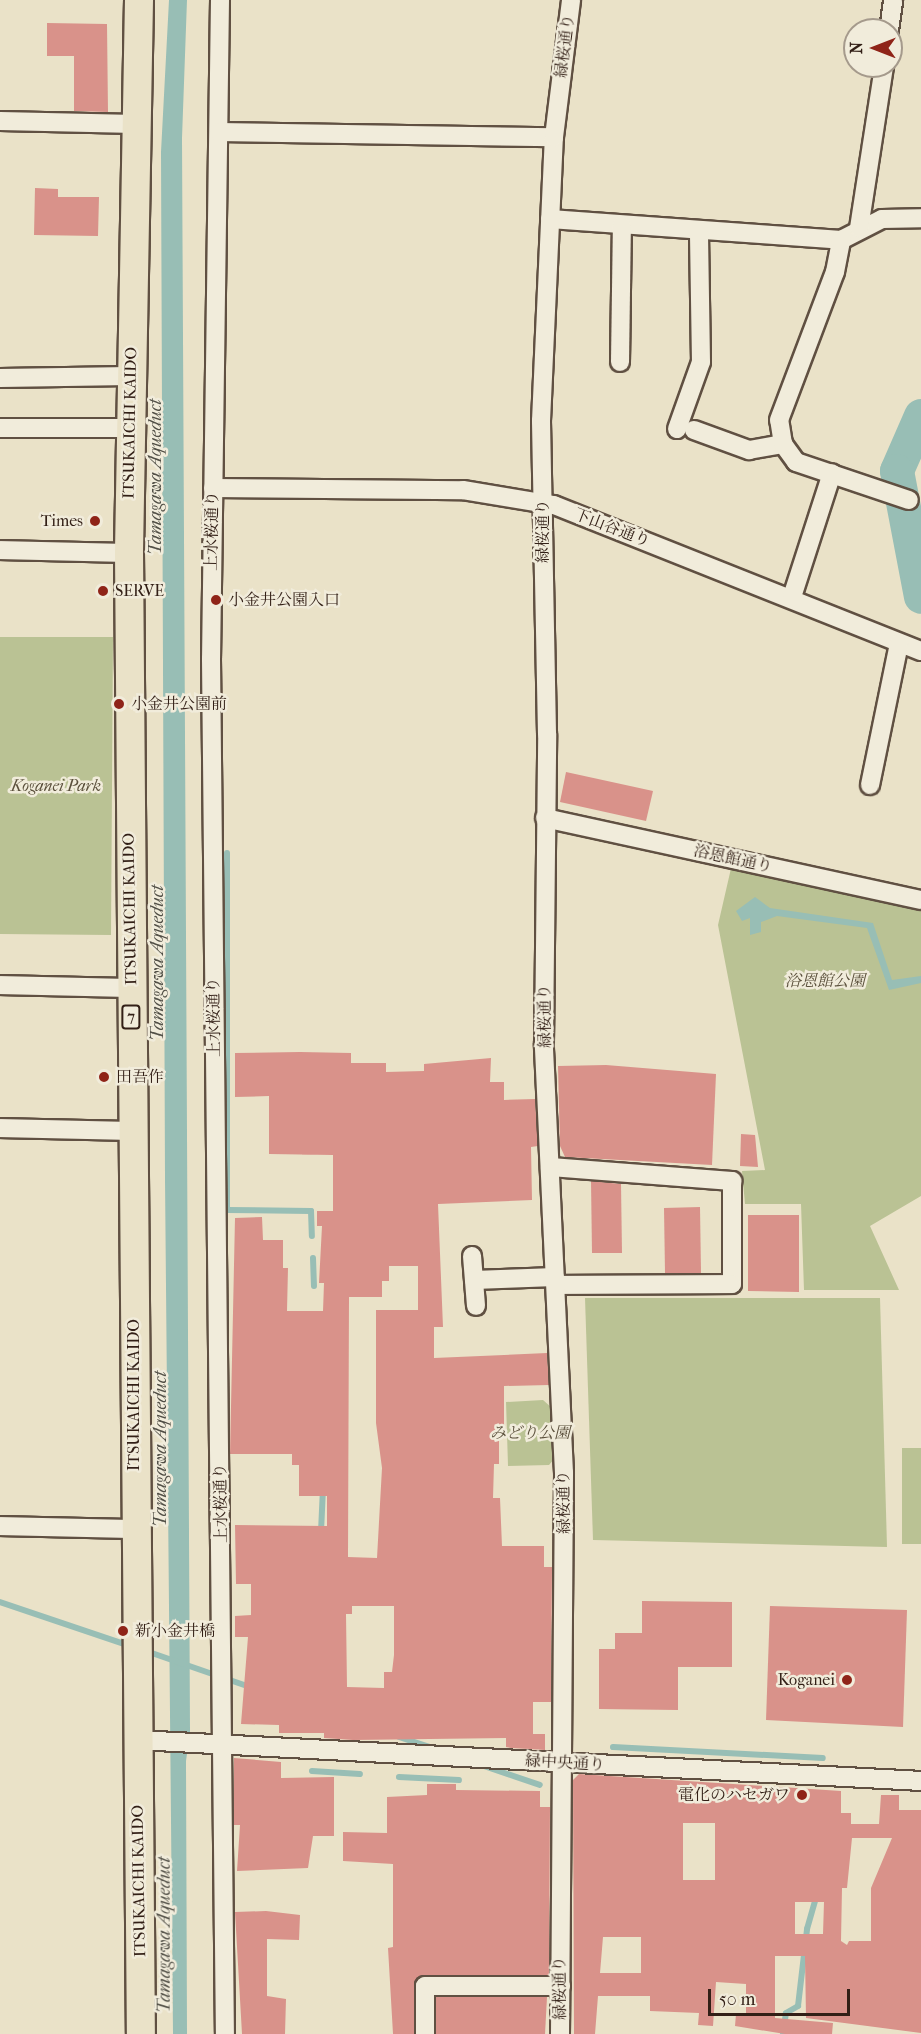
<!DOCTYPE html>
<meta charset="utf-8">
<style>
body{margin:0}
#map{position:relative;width:921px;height:2034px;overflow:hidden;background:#eae2c8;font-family:"IM FELL French Canon","Noto Serif JP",serif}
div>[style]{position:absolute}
.green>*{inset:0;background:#bac294}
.water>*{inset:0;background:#98beb5}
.stream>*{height:6px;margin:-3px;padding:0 3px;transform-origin:3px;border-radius:3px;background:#98beb5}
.river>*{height:34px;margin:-17px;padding:0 17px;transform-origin:17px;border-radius:17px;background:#98beb5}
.building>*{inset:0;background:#d9928a}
.roads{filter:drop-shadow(2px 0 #605042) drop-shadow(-2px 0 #605042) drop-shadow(0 2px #605042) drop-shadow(0 -2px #605042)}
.street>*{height:18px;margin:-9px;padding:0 9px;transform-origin:9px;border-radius:9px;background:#f1ecdb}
.primary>*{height:28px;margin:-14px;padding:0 14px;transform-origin:14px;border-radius:14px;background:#eae2c8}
.dots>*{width:16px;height:16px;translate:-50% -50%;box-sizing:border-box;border:3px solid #f1ecdb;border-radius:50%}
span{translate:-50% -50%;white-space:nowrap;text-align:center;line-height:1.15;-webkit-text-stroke:5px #f1ecdb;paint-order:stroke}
.shield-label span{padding:2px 4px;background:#f1ecdb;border:2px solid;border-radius:4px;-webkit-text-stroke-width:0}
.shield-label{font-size:15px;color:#321f16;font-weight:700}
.street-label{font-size:16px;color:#321f16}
.poi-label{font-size:16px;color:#321f16}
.right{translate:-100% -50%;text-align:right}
.left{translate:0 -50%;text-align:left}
.park-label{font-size:16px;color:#5b503c;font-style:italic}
.water-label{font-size:18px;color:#514f46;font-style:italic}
.north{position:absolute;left:843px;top:18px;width:60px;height:60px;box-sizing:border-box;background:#f1ecdb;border:2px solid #a59a8c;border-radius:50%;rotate:270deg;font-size:16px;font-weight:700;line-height:24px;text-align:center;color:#321f16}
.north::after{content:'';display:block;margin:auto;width:21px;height:27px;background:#8f2418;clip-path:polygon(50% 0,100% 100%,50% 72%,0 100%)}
.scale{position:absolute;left:708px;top:1989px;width:142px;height:27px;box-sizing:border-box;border:3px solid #321f16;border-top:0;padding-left:8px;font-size:18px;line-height:21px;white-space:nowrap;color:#321f16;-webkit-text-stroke:4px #f1ecdb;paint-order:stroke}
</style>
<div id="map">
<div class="green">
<i style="clip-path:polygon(0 637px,113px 637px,111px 935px,0 934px)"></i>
<i style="clip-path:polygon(732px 864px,921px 903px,921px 1196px,870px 1226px,899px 1290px,804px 1290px,801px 1204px,745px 1204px,742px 1171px,765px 1170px,718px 925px)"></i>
<i style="clip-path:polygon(585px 1298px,880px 1298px,887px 1547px,593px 1540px)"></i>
<i style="clip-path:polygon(543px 1400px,552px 1408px,555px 1458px,549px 1465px,508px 1466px,506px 1402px)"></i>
<i style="clip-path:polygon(921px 1448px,921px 1544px,902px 1544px,902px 1448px)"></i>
</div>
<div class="water">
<i style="clip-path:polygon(169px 0,187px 0,182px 138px,190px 1732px,186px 1761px,187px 2034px,173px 2034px,165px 1180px,161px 152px)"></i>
<i style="clip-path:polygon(755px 897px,770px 908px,873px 923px,892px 980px,921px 976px,921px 983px,889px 990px,867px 928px,777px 916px,761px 922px,761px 932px,750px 935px,750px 918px,742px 921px,736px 911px)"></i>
</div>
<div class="stream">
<i style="left:227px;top:853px;width:357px;rotate:90deg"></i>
<i style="left:227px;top:1210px;width:84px;rotate:0.7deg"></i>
<i style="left:311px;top:1211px;width:25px;rotate:88deg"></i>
<i style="left:313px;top:1258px;width:28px;rotate:88deg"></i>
<i style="left:321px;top:1532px;width:44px;rotate:-87.4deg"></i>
<i style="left:0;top:1602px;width:137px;rotate:18.7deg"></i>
<i style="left:146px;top:1651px;width:110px;rotate:19.1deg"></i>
<i style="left:399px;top:1737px;width:35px;rotate:18deg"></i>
<i style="left:613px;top:1747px;width:210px;rotate:3deg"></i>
<i style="left:481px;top:1765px;width:62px;rotate:18.7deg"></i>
<i style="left:312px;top:1771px;width:48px;rotate:3.6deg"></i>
<i style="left:399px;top:1777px;width:60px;rotate:2.9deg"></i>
<i style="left:783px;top:2034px;width:21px;rotate:-82deg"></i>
<i style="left:786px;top:2013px;width:14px;rotate:-30deg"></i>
<i style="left:798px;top:2006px;width:78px;rotate:-83.3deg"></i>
<i style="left:807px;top:1929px;width:36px;rotate:-74deg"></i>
</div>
<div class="river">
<i style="left:921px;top:416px;width:60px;rotate:113.6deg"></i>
<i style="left:897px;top:471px;width:128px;rotate:79.2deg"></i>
</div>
<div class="building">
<i style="clip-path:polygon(47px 23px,107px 24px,108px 112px,74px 111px,74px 56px,47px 56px)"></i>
<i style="clip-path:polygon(35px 188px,58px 189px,58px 197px,99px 197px,98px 236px,34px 235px)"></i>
<i style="clip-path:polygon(566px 772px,653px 791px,646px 821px,560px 802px)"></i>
<i style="clip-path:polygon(evenodd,300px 1052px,351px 1053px,351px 1063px,386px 1063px,386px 1072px,424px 1071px,424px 1064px,491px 1058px,490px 1082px,504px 1082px,504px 1100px,535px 1099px,538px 1146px,531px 1147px,532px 1200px,438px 1204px,443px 1327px,434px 1327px,434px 1358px,547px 1353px,549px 1385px,504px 1386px,504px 1432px,499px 1432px,499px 1464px,494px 1464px,493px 1498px,500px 1498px,502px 1546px,544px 1546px,544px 1567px,552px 1567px,551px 1702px,533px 1702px,533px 1734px,545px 1734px,545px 1750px,511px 1748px,506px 1747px,506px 1738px,353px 1740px,324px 1738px,324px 1733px,279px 1733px,279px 1725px,241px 1724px,248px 1637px,235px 1637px,235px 1616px,251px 1615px,251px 1584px,236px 1584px,235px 1525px,327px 1526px,327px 1496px,299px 1496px,299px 1465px,292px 1465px,292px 1454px,230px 1454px,235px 1218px,262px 1217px,263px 1240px,283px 1240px,283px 1268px,288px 1268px,287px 1311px,323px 1311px,324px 1283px,319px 1283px,322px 1226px,317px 1226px,317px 1211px,333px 1211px,333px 1155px,269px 1154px,269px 1096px,235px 1097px,235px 1053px,300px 1052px,389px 1266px,418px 1266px,418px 1310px,376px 1310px,376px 1423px,382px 1468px,377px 1558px,348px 1557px,349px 1297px,382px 1297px,382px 1281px,389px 1281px,389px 1266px,300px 1052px,352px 1606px,394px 1606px,394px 1655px,392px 1672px,384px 1672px,384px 1688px,347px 1687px,346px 1614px,352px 1614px,352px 1606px)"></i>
<i style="clip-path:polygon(606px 1065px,716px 1074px,712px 1165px,565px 1157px,560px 1146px,558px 1066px)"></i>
<i style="clip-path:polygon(741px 1134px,755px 1135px,758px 1167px,740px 1166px)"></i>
<i style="clip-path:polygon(591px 1181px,621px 1184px,622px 1253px,592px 1253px)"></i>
<i style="clip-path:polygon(700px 1207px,701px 1273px,665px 1273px,664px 1208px)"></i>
<i style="clip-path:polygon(748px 1215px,799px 1215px,799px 1292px,748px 1291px)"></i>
<i style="clip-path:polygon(642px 1601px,732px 1602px,732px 1667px,678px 1667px,678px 1710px,599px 1709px,599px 1649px,615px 1649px,615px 1633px,642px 1633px)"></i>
<i style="clip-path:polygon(770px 1606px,907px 1610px,903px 1727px,766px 1720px)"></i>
<i style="clip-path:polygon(234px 1758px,281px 1762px,281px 1778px,334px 1777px,334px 1836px,313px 1836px,308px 1868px,237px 1871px,240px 1825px,234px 1825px)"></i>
<i style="clip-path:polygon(evenodd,579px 1774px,841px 1791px,841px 1813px,851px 1813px,851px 1824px,879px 1824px,881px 1795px,899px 1795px,899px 1810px,921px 1810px,921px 2033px,806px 2018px,805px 1956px,775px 1956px,775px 2018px,833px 2023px,832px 2034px,785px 2034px,735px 2026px,736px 2014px,746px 2015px,746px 1984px,716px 1982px,713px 2026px,698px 2025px,699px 2013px,650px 2011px,650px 1996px,598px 1996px,595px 2034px,574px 2034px,573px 1780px,579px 1774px,683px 1823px,715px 1823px,715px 1880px,683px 1880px,683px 1823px,579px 1774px,852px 1838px,892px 1838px,871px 1888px,871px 1941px,849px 1941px,847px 1945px,841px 1941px,842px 1888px,847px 1888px,852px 1838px,579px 1774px,795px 1902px,824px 1902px,823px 1934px,795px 1934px,795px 1902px,579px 1774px,603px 1937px,641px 1937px,641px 1973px,600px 1973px,603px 1937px)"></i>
<i style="clip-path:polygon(427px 1784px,456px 1784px,456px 1790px,540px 1791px,540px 1807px,550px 1807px,549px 1975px,420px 1976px,414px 1986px,414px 2034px,393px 2034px,388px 1948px,393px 1947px,393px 1864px,343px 1861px,343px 1832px,387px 1833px,387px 1797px,427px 1795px)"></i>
<i style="clip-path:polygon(266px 1911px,300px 1915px,299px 1940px,267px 1939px,267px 1996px,286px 1999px,285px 2034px,242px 2034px,235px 1912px)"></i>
<i style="clip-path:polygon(436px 1997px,547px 1997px,545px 2034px,436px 2034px)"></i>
</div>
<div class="roads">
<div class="street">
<i style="left:220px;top:0;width:659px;rotate:90.78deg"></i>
<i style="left:211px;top:659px;width:1375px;rotate:89.42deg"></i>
<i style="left:889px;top:30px;width:30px;rotate:-82deg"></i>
<i style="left:0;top:121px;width:136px;rotate:1.3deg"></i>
<i style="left:219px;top:132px;width:335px;rotate:0.9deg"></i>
<i style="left:550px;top:219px;width:292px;rotate:4.1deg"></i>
<i style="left:841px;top:240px;width:46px;rotate:-27.1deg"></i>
<i style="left:882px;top:219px;width:39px;rotate:-1deg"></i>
<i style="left:859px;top:228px;width:164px;rotate:-81.2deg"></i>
<i style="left:620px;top:362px;width:136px;rotate:-89.2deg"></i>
<i style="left:0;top:378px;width:130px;rotate:-0.9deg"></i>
<i style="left:0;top:428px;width:131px"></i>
<i style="left:677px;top:429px;width:71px;rotate:-70.3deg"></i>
<i style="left:701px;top:362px;width:131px;rotate:-90.9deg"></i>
<i style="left:694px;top:430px;width:59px;rotate:20deg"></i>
<i style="left:749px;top:450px;width:35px;rotate:-10deg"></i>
<i style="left:783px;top:444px;width:22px;rotate:54deg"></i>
<i style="left:796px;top:462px;width:119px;rotate:18.6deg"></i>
<i style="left:783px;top:444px;width:24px;rotate:-99deg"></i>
<i style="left:779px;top:420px;width:158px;rotate:-69.3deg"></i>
<i style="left:835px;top:272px;width:33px;rotate:-79deg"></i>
<i style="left:213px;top:488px;width:250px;rotate:0.5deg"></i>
<i style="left:463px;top:490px;width:92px;rotate:9.4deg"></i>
<i style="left:554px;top:505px;width:395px;rotate:21.7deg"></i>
<i style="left:0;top:550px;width:129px;rotate:1.3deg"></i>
<i style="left:792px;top:597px;width:130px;rotate:-72.1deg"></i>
<i style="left:870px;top:785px;width:144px;rotate:-78.4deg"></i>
<i style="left:545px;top:818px;width:385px;rotate:12.3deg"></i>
<i style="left:0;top:985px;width:131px;rotate:1.3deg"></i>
<i style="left:0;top:1128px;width:134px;rotate:1.3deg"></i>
<i style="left:550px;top:1167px;width:183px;rotate:4.4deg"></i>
<i style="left:732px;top:1181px;width:103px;rotate:90deg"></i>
<i style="left:732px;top:1284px;width:176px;rotate:179.7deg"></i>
<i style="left:472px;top:1256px;width:50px;rotate:85.4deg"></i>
<i style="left:474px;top:1280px;width:81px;rotate:-2.1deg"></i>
<i style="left:0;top:1526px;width:133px;rotate:1.3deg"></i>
<i style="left:137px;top:1740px;width:785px;rotate:2.99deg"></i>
<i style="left:425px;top:2034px;width:48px;rotate:-90deg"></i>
<i style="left:425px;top:1986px;width:136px"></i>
<i style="left:560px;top:2034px;width:561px;rotate:-89.59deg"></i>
<i style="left:564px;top:1473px;width:430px;rotate:-92.7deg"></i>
<i style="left:544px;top:1043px;width:309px;rotate:-89.4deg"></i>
<i style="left:547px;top:734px;width:313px;rotate:-91.1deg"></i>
<i style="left:541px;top:421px;width:284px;rotate:-87.4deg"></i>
<i style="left:554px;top:137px;width:138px;rotate:-82.9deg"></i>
</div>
<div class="primary">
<i style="left:139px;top:0;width:553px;rotate:91.04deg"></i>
<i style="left:129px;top:553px;width:1481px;rotate:89.54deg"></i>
</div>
</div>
<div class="dots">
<i style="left:95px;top:521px;background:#8f2418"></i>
<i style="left:103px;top:591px;background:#8f2418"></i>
<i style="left:216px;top:600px;background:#8f2418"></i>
<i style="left:119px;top:704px;background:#8f2418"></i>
<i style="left:104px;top:1077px;background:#8f2418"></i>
<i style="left:123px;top:1631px;background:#8f2418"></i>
<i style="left:847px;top:1680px;background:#8f2418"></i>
<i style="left:802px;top:1795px;background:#8f2418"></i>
</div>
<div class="shield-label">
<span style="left:131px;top:1017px">7</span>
</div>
<div class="street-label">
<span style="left:565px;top:46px;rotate:-83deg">緑桜通り</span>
<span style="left:130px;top:423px;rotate:-89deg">ITSUKAICHI KAIDO</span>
<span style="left:612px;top:528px;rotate:21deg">下山谷通り</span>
<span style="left:212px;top:531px;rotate:-89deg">上水桜通り</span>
<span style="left:543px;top:531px;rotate:-90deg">緑桜通り</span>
<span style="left:733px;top:859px;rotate:12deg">浴恩館通り</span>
<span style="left:130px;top:909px;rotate:-91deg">ITSUKAICHI KAIDO</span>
<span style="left:545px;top:1016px;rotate:-91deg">緑桜通り</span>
<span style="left:214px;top:1017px;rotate:-91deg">上水桜通り</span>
<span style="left:134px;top:1395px;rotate:-90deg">ITSUKAICHI KAIDO</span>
<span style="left:564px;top:1502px;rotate:-91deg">緑桜通り</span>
<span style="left:221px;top:1503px;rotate:-91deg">上水桜通り</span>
<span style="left:565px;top:1763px;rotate:3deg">緑中央通り</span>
<span style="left:139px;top:1881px;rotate:-91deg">ITSUKAICHI KAIDO</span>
<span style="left:560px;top:1988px;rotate:-91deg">緑桜通り</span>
</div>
<div class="poi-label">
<span class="right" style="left:83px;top:521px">Times</span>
<span class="left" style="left:115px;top:591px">SERVE</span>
<span class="left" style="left:228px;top:600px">小金井公園入口</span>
<span class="left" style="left:131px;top:704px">小金井公園前</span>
<span class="left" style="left:116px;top:1077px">田吾作</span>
<span class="left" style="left:135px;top:1631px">新小金井橋</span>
<span class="right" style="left:835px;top:1680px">Koganei</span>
<span class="right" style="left:790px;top:1795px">電化のハセガワ</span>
</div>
<div class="park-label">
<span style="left:56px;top:786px">Koganei Park</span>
<span style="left:825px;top:981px">浴恩館公園</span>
<span style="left:530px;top:1433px">みどり公園</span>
</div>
<div class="water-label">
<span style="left:156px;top:477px;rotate:-90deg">Tamagawa Aqueduct</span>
<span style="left:158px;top:963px;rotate:-90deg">Tamagawa Aqueduct</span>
<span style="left:161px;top:1449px;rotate:-90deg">Tamagawa Aqueduct</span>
<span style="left:165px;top:1935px;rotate:-90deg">Tamagawa Aqueduct</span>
</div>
<div class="north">N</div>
<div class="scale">50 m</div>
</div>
